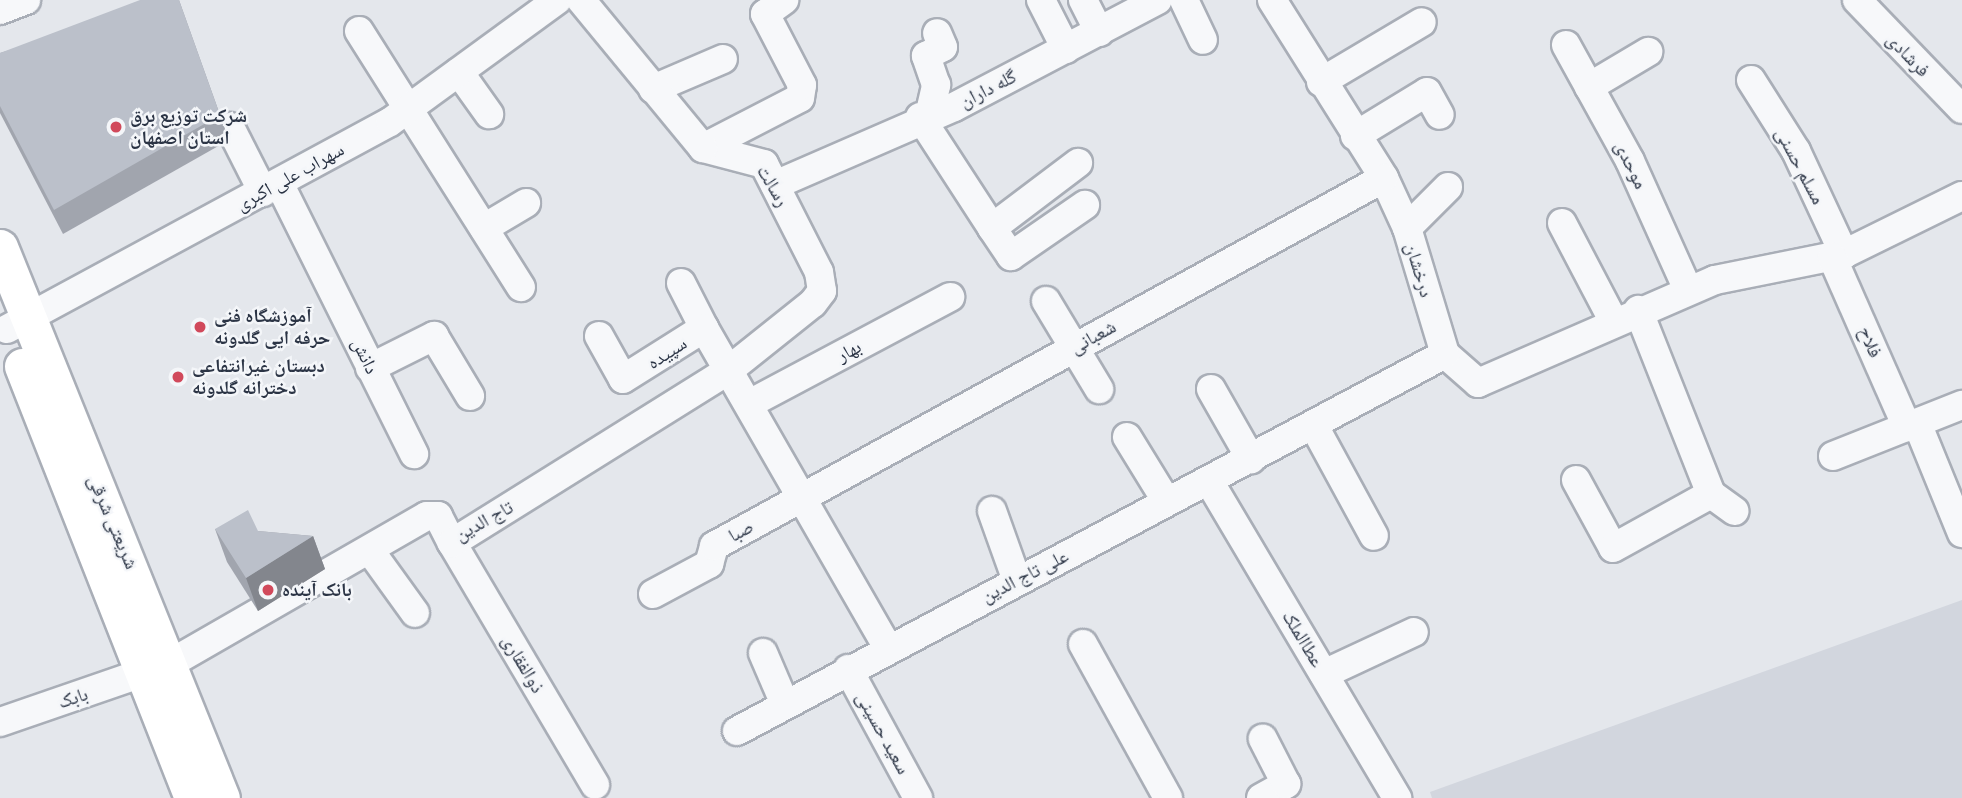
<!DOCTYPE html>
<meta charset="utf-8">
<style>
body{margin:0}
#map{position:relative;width:1962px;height:798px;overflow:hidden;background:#e4e7ec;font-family:"Roboto Condensed","Noto Naskh Arabic",sans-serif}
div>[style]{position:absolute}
.built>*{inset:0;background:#d2d6de}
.roads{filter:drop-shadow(2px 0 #a9aeb7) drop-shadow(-2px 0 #a9aeb7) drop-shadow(0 2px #a9aeb7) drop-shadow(0 -2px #a9aeb7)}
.minor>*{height:28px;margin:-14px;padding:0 14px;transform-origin:14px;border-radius:14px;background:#f7f8fa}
.major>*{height:35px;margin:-17.5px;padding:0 17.5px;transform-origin:17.5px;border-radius:17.5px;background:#fff}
.wall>*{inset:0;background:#a1a5ae}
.shaded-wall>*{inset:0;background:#83868d}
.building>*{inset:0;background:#bbc0ca}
.dots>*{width:19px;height:19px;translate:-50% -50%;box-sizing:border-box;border:4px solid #f4f6f9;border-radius:50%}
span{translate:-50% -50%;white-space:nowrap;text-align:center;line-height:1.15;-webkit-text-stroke:5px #f4f6f9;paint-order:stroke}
.street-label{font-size:19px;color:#2b3445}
.poi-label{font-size:19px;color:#2b3445;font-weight:700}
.left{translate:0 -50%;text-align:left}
</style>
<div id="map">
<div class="built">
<i style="clip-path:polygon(1962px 600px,1962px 798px,1432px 798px,1430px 792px)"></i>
</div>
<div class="roads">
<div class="minor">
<i style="left:1041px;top:0;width:55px;rotate:63deg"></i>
<i style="left:1083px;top:0;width:36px;rotate:63deg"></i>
<i style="left:1184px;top:0;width:44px;rotate:64.6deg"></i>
<i style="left:1272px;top:0;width:210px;rotate:57.8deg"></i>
<i style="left:1384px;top:178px;width:55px;rotate:65.3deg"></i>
<i style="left:1407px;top:228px;width:132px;rotate:73.2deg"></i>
<i style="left:1445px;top:354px;width:44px;rotate:41.3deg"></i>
<i style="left:1478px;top:383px;width:258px;rotate:-23.5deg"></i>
<i style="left:1715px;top:280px;width:132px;rotate:-11.4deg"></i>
<i style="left:1844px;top:254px;width:131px;rotate:-26.2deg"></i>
<i style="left:1857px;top:0;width:151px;rotate:46.1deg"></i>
<i style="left:0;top:10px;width:28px;rotate:-21deg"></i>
<i style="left:359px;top:31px;width:303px;rotate:57.7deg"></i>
<i style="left:1566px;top:45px;width:132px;rotate:61.1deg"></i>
<i style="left:1630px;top:161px;width:141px;rotate:65.8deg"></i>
<i style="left:459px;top:72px;width:52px;rotate:54.5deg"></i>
<i style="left:1751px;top:80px;width:84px;rotate:57.6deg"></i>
<i style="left:1796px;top:151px;width:114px;rotate:65deg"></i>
<i style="left:1321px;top:82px;width:117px;rotate:-30.7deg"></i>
<i style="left:1589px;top:87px;width:69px;rotate:-30.7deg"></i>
<i style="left:653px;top:89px;width:76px;rotate:-23.2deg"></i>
<i style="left:930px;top:112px;width:28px;rotate:-77deg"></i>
<i style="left:936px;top:85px;width:31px;rotate:-109deg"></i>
<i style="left:926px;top:56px;width:19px;rotate:-28deg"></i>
<i style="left:943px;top:47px;width:15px;rotate:-113deg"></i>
<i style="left:920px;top:117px;width:132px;rotate:57deg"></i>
<i style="left:992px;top:228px;width:108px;rotate:-37.1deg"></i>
<i style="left:230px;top:127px;width:73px;rotate:63.1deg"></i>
<i style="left:1355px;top:136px;width:84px;rotate:-31.4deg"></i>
<i style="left:1427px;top:92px;width:26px;rotate:61deg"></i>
<i style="left:703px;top:148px;width:109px;rotate:-27.3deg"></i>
<i style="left:800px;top:98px;width:13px;rotate:-81deg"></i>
<i style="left:802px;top:85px;width:80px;rotate:-117.5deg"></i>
<i style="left:765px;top:14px;width:24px;rotate:-36deg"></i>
<i style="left:279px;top:183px;width:303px;rotate:63.5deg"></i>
<i style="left:775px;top:185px;width:195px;rotate:-23.5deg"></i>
<i style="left:954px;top:107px;width:230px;rotate:-27.7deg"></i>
<i style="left:1562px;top:223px;width:112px;rotate:62.3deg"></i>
<i style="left:484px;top:228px;width:49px;rotate:-30.8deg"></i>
<i style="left:992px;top:228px;width:34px;rotate:56deg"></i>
<i style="left:1011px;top:256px;width:90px;rotate:-34.6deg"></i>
<i style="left:1407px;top:228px;width:58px;rotate:-45deg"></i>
<i style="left:1832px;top:257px;width:186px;rotate:66.2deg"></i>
<i style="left:681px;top:283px;width:51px;rotate:62.9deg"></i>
<i style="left:1046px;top:301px;width:103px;rotate:58.9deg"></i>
<i style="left:7px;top:329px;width:435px;rotate:-28.4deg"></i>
<i style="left:390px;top:122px;width:207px;rotate:-36.1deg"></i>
<i style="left:599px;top:336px;width:49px;rotate:60.8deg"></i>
<i style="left:623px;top:379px;width:96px;rotate:-32.2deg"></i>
<i style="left:704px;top:328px;width:369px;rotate:60.1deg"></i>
<i style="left:370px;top:368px;width:72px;rotate:-26.6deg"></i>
<i style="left:434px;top:336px;width:70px;rotate:59deg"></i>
<i style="left:1211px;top:389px;width:81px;rotate:60.3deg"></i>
<i style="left:749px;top:404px;width:228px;rotate:-28deg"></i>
<i style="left:1917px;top:423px;width:119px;rotate:67.8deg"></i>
<i style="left:1314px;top:426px;width:125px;rotate:61.4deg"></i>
<i style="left:1127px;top:437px;width:76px;rotate:58.4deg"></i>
<i style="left:1833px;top:456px;width:139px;rotate:-21.6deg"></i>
<i style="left:1576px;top:480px;width:77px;rotate:61.4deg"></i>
<i style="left:1613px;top:548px;width:112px;rotate:-28.9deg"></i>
<i style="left:1711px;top:494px;width:198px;rotate:-111.6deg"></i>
<i style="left:1209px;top:481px;width:369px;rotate:59.3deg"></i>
<i style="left:1711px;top:494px;width:29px;rotate:36deg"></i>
<i style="left:992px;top:511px;width:74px;rotate:70.3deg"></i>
<i style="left:452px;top:543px;width:281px;rotate:59.4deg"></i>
<i style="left:371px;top:552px;width:75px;rotate:54.2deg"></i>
<i style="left:653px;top:594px;width:64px;rotate:-28.2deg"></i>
<i style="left:709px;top:564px;width:19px;rotate:-74deg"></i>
<i style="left:714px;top:546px;width:764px;rotate:-28.78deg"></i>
<i style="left:1083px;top:644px;width:176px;rotate:61.1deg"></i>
<i style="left:763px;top:653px;width:53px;rotate:66.8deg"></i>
<i style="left:848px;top:669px;width:147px;rotate:61.5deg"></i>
<i style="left:1324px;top:674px;width:99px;rotate:-25deg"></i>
<i style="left:0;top:722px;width:181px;rotate:-19deg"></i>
<i style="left:171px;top:663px;width:295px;rotate:-29.9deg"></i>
<i style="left:427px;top:516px;width:11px"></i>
<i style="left:438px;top:516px;width:30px;rotate:63deg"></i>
<i style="left:452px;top:543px;width:327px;rotate:-32deg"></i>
<i style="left:729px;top:370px;width:107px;rotate:-38.6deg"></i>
<i style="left:813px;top:303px;width:15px;rotate:-53deg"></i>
<i style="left:822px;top:291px;width:19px;rotate:-99deg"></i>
<i style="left:819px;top:272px;width:121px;rotate:-117deg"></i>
<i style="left:764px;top:164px;width:63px;rotate:-165.3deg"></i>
<i style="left:703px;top:148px;width:192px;rotate:-129.5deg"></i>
<i style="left:737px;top:731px;width:802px;rotate:-28.03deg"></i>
<i style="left:1261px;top:798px;width:29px;rotate:-29deg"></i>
<i style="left:1286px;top:784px;width:51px;rotate:-117.1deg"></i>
</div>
<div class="major">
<i style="left:0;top:247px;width:594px;rotate:68.06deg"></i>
<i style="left:22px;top:366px;width:464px;rotate:68.5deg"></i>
</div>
</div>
<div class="wall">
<i style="clip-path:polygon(179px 0,229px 140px,63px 234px,0 113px,0 53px)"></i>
<i style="clip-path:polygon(215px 529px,258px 531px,313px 536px,325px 569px,258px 611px,227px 562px)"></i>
</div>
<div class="shaded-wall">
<i style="clip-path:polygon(313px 536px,325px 569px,258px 611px,246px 578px)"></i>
</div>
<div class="building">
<i style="clip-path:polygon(140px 0,179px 0,220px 115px,54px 210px,0 106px,0 53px)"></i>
<i style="clip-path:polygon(248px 510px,258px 531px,313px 536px,246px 578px,215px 529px)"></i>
</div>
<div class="dots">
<i style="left:116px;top:127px;background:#d1495b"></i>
<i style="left:200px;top:327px;background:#d1495b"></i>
<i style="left:178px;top:377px;background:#d1495b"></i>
<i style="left:268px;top:590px;background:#d1495b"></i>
</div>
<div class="street-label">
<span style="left:1908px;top:55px;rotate:46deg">فرشادی</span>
<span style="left:988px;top:89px;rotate:-27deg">گله داران</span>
<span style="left:1631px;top:165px;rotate:64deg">موحدی</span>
<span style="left:1800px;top:166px;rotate:62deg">مسلم حسنی</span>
<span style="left:290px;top:177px;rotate:-29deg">سهراب علی اکبری</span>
<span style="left:773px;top:186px;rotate:59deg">رسالت</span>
<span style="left:1419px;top:270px;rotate:73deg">درخشان</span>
<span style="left:1093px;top:337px;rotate:-29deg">شعبانی</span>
<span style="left:1870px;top:342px;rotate:66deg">فلاح</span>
<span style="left:849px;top:351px;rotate:-28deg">بهار</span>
<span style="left:667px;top:353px;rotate:-33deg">سپیده</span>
<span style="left:365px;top:356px;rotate:64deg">دانش</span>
<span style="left:484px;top:521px;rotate:-29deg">تاج الدین</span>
<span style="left:113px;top:522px;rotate:67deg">شریعتی شرقی</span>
<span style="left:741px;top:531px;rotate:-29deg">صبا</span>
<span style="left:1025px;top:576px;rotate:-27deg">علی تاج الدین</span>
<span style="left:1303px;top:639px;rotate:59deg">عطاالملک</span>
<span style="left:523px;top:664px;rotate:59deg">ذوالفقاری</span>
<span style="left:73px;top:698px;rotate:-18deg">بابک</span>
<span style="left:883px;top:733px;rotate:61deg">سعید حسینی</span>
</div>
<div class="poi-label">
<span class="left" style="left:130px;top:127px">شرکت توزیع برق<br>استان اصفهان</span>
<span class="left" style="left:214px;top:327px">آموزشگاه فنی<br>حرفه ایی گلدونه</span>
<span class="left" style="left:192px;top:377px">دبستان غیرانتفاعی<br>دخترانه گلدونه</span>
<span class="left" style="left:282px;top:590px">بانک آینده</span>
</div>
</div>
